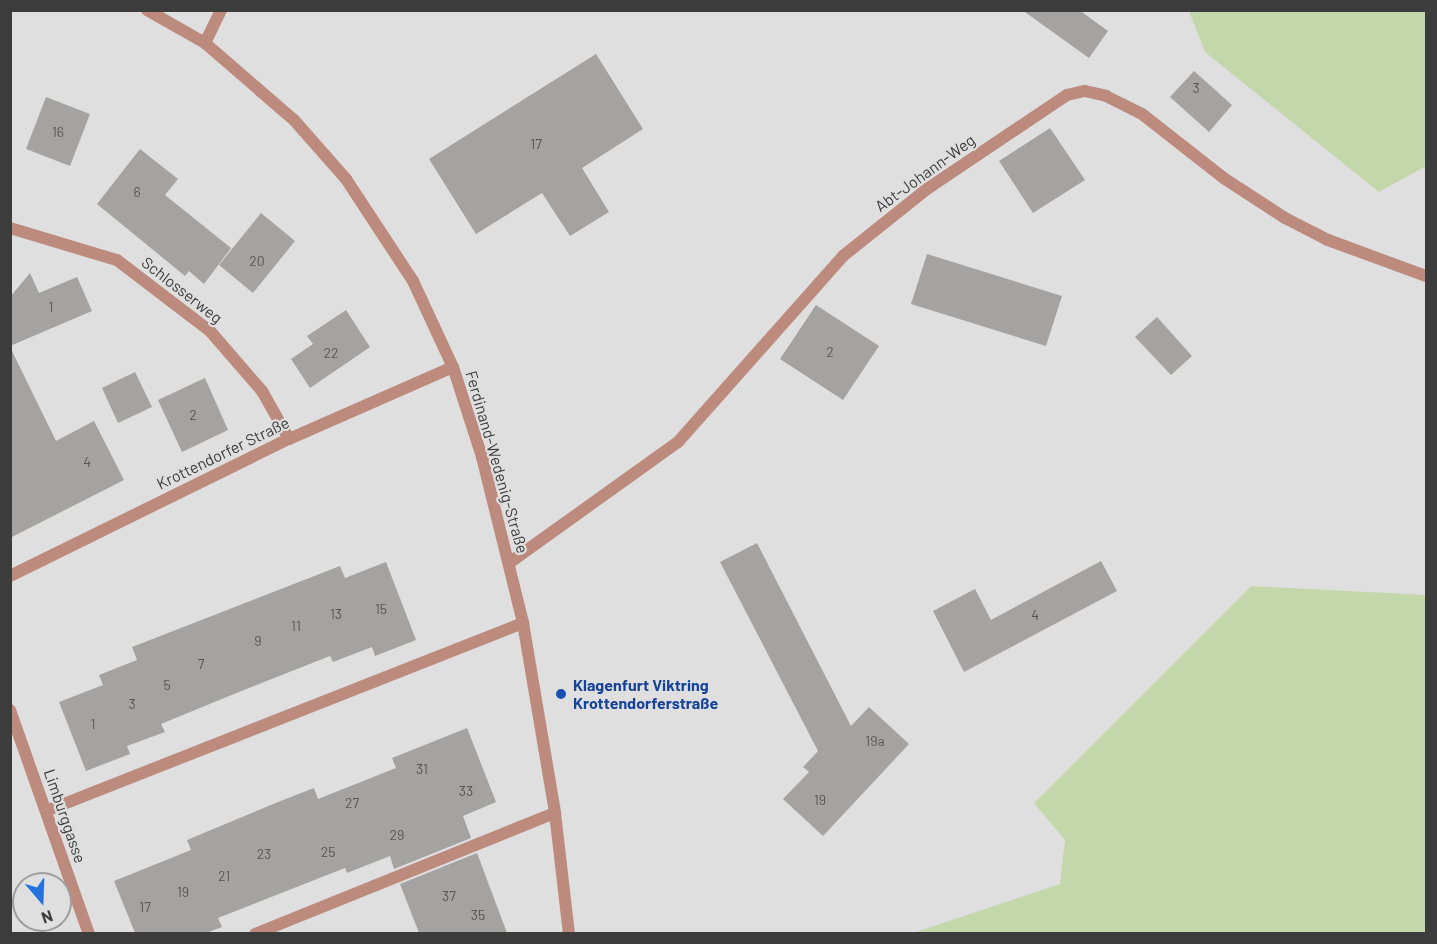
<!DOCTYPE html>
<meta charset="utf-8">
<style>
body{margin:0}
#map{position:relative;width:1437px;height:944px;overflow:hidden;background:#dfdfe0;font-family:Barlow,sans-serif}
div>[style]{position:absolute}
.green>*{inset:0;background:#c3d7aa}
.building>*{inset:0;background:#a4a3a2}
.service>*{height:12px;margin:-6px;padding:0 6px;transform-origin:6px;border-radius:6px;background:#bc8b7e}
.minor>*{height:12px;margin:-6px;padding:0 6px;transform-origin:6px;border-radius:6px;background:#bc8b7e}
.tertiary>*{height:12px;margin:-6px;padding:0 6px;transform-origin:6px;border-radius:6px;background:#bc8b7e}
.dots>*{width:16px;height:16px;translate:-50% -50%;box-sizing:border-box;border:3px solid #dfdfe0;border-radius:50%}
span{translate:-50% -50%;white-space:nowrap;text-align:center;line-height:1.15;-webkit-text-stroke:4.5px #dfdfe0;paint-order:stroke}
.number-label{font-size:14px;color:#565656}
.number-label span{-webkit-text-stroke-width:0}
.street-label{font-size:16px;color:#3c3c3c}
.transit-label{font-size:16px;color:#164399;font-weight:700}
.left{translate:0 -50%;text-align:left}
.frame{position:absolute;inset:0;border:12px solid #3c3c3c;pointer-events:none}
.north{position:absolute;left:12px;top:872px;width:60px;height:60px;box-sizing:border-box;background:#dfdfe0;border:2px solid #9e9e9e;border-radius:50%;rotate:161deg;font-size:16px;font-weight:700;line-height:24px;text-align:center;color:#3c3c3c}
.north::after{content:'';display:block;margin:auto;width:21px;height:27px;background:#2572de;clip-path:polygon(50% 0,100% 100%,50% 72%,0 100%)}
</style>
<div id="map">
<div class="green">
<i style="clip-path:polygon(1189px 11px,1426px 11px,1426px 166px,1379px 192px,1205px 52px)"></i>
<i style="clip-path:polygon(1251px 586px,1426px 595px,1426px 933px,913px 933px,1060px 884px,1065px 840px,1034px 803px)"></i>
</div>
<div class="building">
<i style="clip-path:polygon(1022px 10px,1079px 10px,1108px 31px,1089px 58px)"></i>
<i style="clip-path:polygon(596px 54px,643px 129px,582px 168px,609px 212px,570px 236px,542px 193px,476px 234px,429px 159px)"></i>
<i style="clip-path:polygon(1194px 71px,1232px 105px,1209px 132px,1170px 97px)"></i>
<i style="clip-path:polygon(46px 97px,90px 114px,70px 166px,26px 149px)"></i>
<i style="clip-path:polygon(1050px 128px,1085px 180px,1033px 213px,999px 161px)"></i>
<i style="clip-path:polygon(140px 149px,178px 179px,165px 195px,231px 248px,204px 284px,189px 271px,185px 276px,97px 204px)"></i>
<i style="clip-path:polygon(261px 213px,295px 241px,253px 293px,219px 265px)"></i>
<i style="clip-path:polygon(927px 254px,1062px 296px,1046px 346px,911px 304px)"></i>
<i style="clip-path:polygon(30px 273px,39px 293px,77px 277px,92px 311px,10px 346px,10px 297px)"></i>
<i style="clip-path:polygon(816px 305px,879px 346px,843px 400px,780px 359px)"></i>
<i style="clip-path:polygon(346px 310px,370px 347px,310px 388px,291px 359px,313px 344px,307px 336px)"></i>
<i style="clip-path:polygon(1157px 317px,1192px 356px,1171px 375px,1135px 337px)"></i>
<i style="clip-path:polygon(10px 347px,56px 441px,94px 421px,124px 480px,10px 538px)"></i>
<i style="clip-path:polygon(135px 372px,152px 407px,118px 423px,102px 388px)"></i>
<i style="clip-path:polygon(205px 378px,228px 430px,182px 452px,158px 400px)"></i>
<i style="clip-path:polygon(757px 543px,851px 726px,869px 707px,909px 744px,823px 836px,783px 799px,809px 772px,803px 767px,818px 751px,720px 562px)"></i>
<i style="clip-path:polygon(1101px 561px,1117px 591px,964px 672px,933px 611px,975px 589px,991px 620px)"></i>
<i style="clip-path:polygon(386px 562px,416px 640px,375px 656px,372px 647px,333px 662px,330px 656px,234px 694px,161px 724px,165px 732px,127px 746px,130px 754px,86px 771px,59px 702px,103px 685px,99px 675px,137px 660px,132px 647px,340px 566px,345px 578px)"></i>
<i style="clip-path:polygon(467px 728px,496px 802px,463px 816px,471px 838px,394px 869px,390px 856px,347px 873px,345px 868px,218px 918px,222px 927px,206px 933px,135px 933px,114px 881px,191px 850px,187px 840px,283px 800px,314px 788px,318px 799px,396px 768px,392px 758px)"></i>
<i style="clip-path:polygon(477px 853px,507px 933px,419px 933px,400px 884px)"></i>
</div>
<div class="service">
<i style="left:46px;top:811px;width:513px;rotate:-21.51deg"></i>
<i style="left:255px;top:934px;width:323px;rotate:-22deg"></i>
</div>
<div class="minor">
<i style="left:205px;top:43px;width:37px;rotate:-64deg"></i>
<i style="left:10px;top:228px;width:112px;rotate:16.7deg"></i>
<i style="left:117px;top:260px;width:117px;rotate:37.4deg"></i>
<i style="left:210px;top:331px;width:79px;rotate:49.1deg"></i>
<i style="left:262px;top:391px;width:55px;rotate:60.6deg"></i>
<i style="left:509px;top:563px;width:208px;rotate:-35.6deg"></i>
<i style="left:678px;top:442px;width:249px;rotate:-48.4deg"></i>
<i style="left:843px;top:256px;width:107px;rotate:-38.6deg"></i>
<i style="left:927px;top:189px;width:169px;rotate:-33.9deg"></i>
<i style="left:1067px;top:95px;width:18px;rotate:-13deg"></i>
<i style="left:1085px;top:91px;width:22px;rotate:13deg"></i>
<i style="left:1106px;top:96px;width:40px;rotate:26.6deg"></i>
<i style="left:1142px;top:114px;width:105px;rotate:38.1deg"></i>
<i style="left:1225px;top:179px;width:72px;rotate:33deg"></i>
<i style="left:1285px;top:218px;width:48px;rotate:27.1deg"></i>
<i style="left:1328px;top:240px;width:104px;rotate:20.2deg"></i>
<i style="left:10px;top:576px;width:311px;rotate:-26.2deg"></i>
<i style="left:289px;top:439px;width:179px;rotate:-23.7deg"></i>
<i style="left:10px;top:710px;width:238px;rotate:70.6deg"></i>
</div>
<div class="tertiary">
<i style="left:147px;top:10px;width:67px;rotate:29.6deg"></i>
<i style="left:205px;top:43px;width:118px;rotate:40.9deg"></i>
<i style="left:294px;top:120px;width:79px;rotate:48.6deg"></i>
<i style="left:346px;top:179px;width:122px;rotate:56.7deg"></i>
<i style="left:413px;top:281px;width:95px;rotate:65.1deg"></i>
<i style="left:453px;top:367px;width:95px;rotate:72.1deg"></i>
<i style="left:482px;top:457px;width:171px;rotate:76.1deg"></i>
<i style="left:523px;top:623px;width:193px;rotate:80.4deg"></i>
<i style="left:555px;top:813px;width:122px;rotate:83.4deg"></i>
</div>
<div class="dots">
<i style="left:561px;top:694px;background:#1a4fb4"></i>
</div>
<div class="number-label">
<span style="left:1196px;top:88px">3</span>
<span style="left:58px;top:132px">16</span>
<span style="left:536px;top:144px">17</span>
<span style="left:137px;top:192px">6</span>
<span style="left:257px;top:261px">20</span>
<span style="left:51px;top:307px">1</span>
<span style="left:830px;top:352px">2</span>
<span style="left:331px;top:353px">22</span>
<span style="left:193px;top:415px">2</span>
<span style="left:87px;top:462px">4</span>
<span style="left:381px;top:609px">15</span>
<span style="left:336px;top:614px">13</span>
<span style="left:1035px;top:615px">4</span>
<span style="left:296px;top:626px">11</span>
<span style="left:258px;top:641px">9</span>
<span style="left:201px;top:664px">7</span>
<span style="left:167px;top:685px">5</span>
<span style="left:132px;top:704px">3</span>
<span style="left:93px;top:724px">1</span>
<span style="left:875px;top:741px">19a</span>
<span style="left:422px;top:769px">31</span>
<span style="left:466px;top:791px">33</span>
<span style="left:820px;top:800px">19</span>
<span style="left:352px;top:803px">27</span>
<span style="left:397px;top:835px">29</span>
<span style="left:328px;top:852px">25</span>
<span style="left:264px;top:854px">23</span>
<span style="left:224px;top:876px">21</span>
<span style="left:183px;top:892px">19</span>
<span style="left:449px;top:896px">37</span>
<span style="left:145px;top:907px">17</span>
<span style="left:478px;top:915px">35</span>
</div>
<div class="street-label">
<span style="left:925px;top:173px;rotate:-36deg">Abt-Johann-Weg</span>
<span style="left:182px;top:290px;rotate:38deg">Schlosserweg</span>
<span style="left:223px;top:453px;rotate:-26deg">Krottendorfer Straße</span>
<span style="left:497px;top:462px;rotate:74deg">Ferdinand-Wedenig-Straße</span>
<span style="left:65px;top:816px;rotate:71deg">Limburggasse</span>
</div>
<div class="transit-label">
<span class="left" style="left:573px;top:694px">Klagenfurt Viktring<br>Krottendorferstraße</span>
</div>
<div class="frame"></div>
<div class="north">N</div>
</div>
